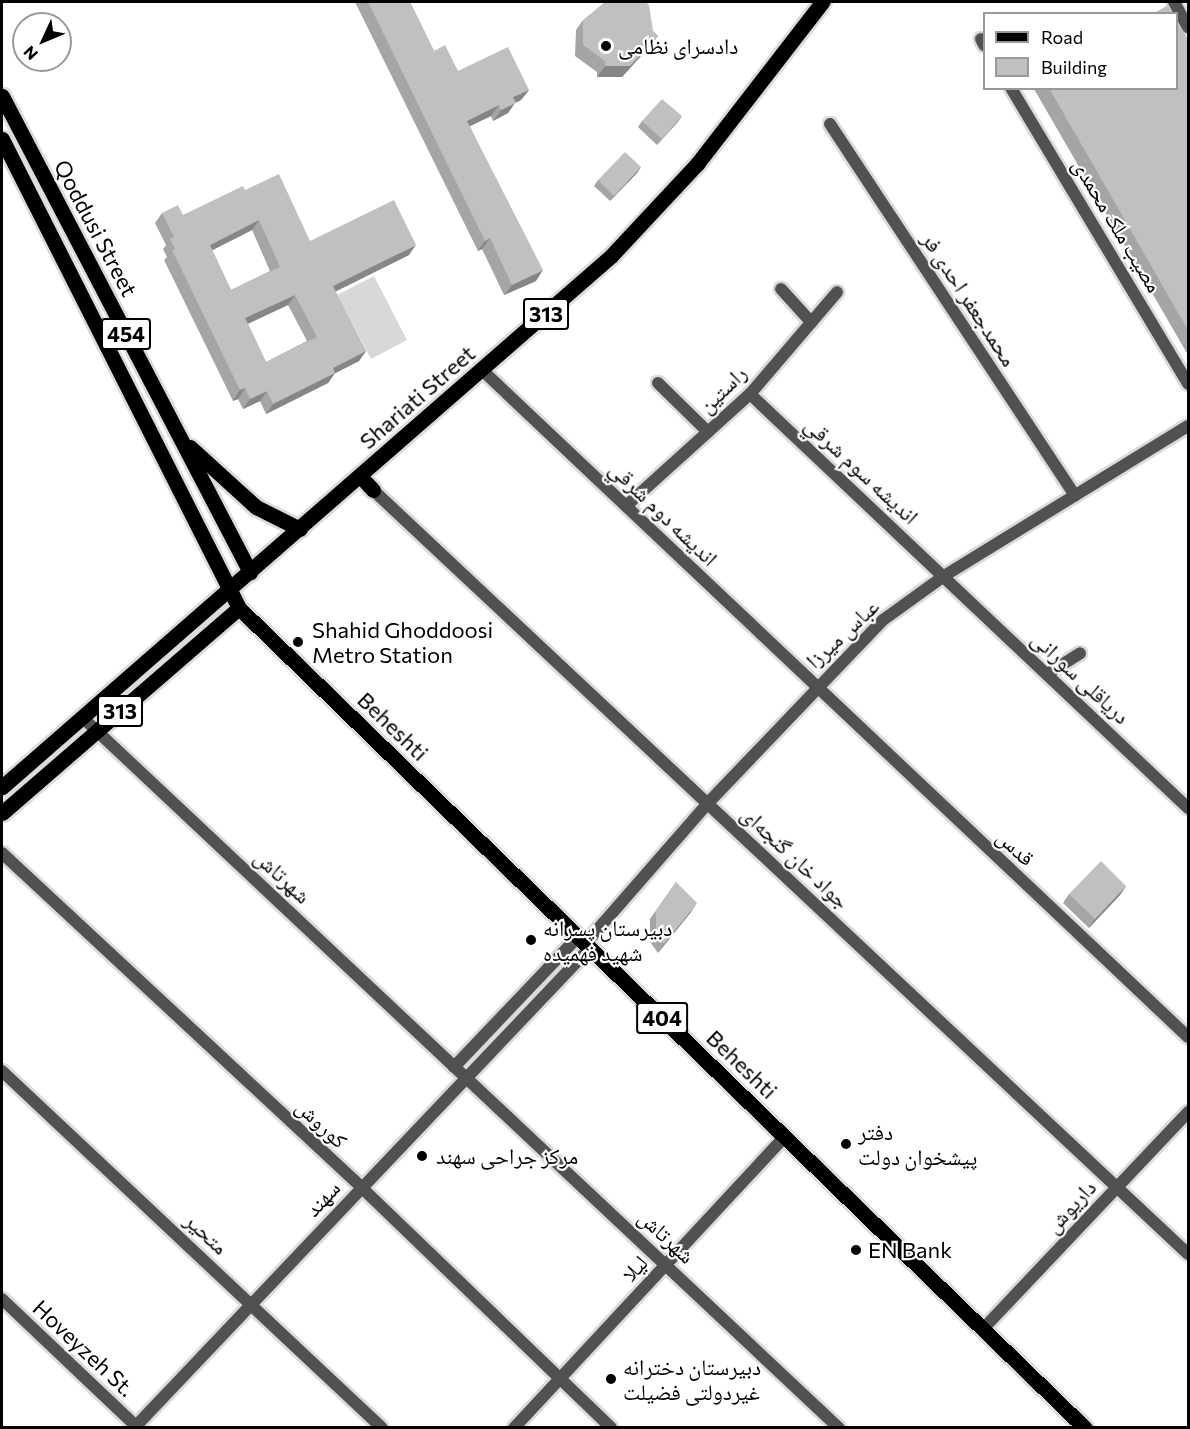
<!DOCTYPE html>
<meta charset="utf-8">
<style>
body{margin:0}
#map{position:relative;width:1190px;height:1429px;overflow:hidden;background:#fff;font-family:Commissioner,"Noto Naskh Arabic",sans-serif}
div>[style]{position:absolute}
.green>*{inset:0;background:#d8d8d8}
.roads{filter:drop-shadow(2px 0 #dbdbdb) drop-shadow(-2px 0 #dbdbdb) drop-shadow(0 2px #dbdbdb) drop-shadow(0 -2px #dbdbdb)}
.street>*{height:12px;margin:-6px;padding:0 6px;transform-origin:6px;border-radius:6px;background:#515151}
.primary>*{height:15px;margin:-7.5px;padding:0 7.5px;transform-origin:7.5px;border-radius:7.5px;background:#000}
.wall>*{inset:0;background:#a5a5a5}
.shaded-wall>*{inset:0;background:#868686}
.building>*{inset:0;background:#c0c0c0}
.dots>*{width:16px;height:16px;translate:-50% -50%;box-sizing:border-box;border:3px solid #fff;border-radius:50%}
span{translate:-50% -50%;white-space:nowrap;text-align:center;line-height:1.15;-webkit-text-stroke:4.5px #fff;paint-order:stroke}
.shield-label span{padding:2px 4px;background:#fff;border:2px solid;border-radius:4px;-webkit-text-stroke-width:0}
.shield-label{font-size:21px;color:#000;font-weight:700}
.poi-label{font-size:22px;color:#000}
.left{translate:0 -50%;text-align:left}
.street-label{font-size:22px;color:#000}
.frame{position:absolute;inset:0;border:3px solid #000;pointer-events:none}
.legend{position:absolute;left:983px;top:12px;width:195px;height:78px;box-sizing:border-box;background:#fff;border:2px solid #999;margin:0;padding:8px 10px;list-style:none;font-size:18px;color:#000}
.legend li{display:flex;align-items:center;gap:12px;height:30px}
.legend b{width:30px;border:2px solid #999}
.north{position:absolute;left:12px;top:12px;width:60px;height:60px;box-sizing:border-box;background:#fff;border:2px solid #999;border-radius:50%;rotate:226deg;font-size:16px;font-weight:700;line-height:24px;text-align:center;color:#000}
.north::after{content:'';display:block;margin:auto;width:21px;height:27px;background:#000;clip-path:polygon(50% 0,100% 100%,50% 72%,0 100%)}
</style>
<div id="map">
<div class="green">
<i style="clip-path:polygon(374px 276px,407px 340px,371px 359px,337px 295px)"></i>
</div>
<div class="roads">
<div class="street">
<i style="left:1174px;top:2px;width:29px;rotate:61deg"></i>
<i style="left:981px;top:39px;width:7px;rotate:63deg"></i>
<i style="left:1011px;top:88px;width:345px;rotate:59.1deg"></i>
<i style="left:830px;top:124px;width:445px;rotate:56.6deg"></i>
<i style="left:781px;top:289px;width:45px;rotate:47.7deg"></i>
<i style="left:482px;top:370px;width:971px;rotate:43.37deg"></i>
<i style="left:658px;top:383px;width:70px;rotate:44.4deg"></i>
<i style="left:750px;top:394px;width:603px;rotate:43.39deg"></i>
<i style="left:373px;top:490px;width:1117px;rotate:43.15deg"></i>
<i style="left:626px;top:506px;width:167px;rotate:-42.1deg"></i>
<i style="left:750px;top:394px;width:134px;rotate:-49.5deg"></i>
<i style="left:1047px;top:674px;width:39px;rotate:-32deg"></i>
<i style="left:82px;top:717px;width:1039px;rotate:43.21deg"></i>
<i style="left:2px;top:853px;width:490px;rotate:42.9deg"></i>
<i style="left:361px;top:1187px;width:347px;rotate:43.9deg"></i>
<i style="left:585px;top:944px;width:187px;rotate:-48.9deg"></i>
<i style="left:708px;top:803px;width:253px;rotate:-46.3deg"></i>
<i style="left:883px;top:620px;width:75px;rotate:-35.8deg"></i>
<i style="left:944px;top:576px;width:286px;rotate:-31.6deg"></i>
<i style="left:454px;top:1067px;width:180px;rotate:-46.4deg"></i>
<i style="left:2px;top:1071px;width:521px;rotate:43.21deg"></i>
<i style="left:2px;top:1299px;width:187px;rotate:43.5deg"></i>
<i style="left:983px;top:1329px;width:299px;rotate:-46.6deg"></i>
<i style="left:136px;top:1426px;width:659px;rotate:-46.48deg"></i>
<i style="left:514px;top:1428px;width:397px;rotate:-47.1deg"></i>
</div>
<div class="primary">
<i style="left:2px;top:96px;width:537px;rotate:62.48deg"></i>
<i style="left:2px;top:139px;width:525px;rotate:63.19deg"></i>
<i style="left:239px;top:608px;width:1178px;rotate:44.11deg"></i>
<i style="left:190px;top:447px;width:89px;rotate:42.3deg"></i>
<i style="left:256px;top:507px;width:49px;rotate:26.6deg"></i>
<i style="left:360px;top:476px;width:19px;rotate:47deg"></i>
<i style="left:2px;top:787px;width:809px;rotate:-41.09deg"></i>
<i style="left:612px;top:255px;width:125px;rotate:-47deg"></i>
<i style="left:697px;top:164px;width:205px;rotate:-52.3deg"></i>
<i style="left:2px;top:813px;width:313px;rotate:-40.9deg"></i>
</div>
</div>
<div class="wall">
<i style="clip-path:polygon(355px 2px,410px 2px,434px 51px,458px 71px,529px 90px,521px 100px,515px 103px,508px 113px,493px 121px,491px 116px,470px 126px,536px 281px,504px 295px,482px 249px,478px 251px)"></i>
<i style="clip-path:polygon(583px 20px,653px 31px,658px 36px,650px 46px,622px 77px,597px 77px,597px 72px,575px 56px,576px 30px)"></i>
<i style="clip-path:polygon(1188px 40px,1188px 355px,1034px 89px,1176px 88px)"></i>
<i style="clip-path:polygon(682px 116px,657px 145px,638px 127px,642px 121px)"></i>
<i style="clip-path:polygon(641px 167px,637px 173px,610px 201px,594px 186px,598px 180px)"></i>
<i style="clip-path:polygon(evenodd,245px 190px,310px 241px,409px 255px,335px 292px,366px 351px,359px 361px,335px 373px,328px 383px,266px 414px,260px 401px,243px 409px,238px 399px,233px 401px,164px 260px,167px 257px,163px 249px,166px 245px,155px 223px,162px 213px,183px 215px,245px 190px,252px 230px,270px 271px,231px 290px,212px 250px,252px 230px,245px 190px,288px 305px,307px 341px,266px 362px,248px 324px,288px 305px)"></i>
<i style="clip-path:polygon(676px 882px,691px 912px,658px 953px,650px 942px,650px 919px)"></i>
<i style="clip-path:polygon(1126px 886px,1120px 895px,1089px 928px,1063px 903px,1069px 894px)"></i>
</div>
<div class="shaded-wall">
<i style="clip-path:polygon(658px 36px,650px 46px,622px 77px,597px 77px,605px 66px)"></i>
<i style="clip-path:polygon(529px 90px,521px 100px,515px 103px,508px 113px,493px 121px,501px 110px,513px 97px)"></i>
<i style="clip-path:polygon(499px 105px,491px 116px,460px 131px,467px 121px)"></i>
<i style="clip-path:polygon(682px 116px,678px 122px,657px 145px,662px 139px)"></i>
<i style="clip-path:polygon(641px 167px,637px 173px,610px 201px,614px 196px)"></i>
<i style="clip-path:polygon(259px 220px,252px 230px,203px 255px,210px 245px)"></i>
<i style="clip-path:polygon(490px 238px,482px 249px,478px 251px,485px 241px)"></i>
<i style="clip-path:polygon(416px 245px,409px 255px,326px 296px,333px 286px)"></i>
<i style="clip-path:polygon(543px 270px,536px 281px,504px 295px,512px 285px)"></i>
<i style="clip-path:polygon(295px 295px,288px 305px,238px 328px,245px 318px)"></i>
<i style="clip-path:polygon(366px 351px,359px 361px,328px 377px,335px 373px,328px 383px,266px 414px,273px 404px,333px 368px)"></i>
<i style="clip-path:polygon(245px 388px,238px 399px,233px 401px,240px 390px)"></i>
<i style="clip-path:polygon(267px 391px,260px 401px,243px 409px,250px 399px)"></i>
<i style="clip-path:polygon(1126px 886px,1120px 895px,1089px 928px,1095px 919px)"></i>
<i style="clip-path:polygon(697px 903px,691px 912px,658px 953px,664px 944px)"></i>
</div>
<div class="building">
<i style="clip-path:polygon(368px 2px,410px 2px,434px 51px,445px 45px,458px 71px,508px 47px,529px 90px,513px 97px,516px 103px,501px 110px,499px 105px,467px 121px,543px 270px,512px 285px,490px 238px,485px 241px)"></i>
<i style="clip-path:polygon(605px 2px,646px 2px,649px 5px,653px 31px,658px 36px,630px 66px,605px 66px,605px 61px,583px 45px,583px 20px)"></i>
<i style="clip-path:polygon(1168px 5px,1173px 14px,1153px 14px)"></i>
<i style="clip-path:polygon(1176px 19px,1188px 40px,1188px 330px,1049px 88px,1176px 88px)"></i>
<i style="clip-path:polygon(662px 99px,682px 116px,662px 139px,642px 121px)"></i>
<i style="clip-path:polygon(625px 152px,641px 167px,614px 196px,598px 180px)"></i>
<i style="clip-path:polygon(evenodd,279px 174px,310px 241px,394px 200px,416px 245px,333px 286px,366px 351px,333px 368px,335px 373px,273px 404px,267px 391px,250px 399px,245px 388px,240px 390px,172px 250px,175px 249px,170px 239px,174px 237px,162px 213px,178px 205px,183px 215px,243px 186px,245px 190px,279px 174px,259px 220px,280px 267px,231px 290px,210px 245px,259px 220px,279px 174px,295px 295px,317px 337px,266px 362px,245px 318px,295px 295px)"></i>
<i style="clip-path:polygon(1101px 861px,1126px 886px,1095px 919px,1069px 894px)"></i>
<i style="clip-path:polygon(676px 882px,697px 903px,664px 944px,656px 933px,656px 910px)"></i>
</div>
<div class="dots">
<i style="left:606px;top:46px;background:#000"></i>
<i style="left:298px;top:642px;background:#000"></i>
<i style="left:531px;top:940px;background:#000"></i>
<i style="left:846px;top:1144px;background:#000"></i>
<i style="left:422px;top:1156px;background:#000"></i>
<i style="left:856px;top:1250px;background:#000"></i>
<i style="left:611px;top:1379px;background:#000"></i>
</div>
<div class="shield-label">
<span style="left:546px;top:314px">313</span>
<span style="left:126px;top:334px">454</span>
<span style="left:120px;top:711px">313</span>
<span style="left:662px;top:1018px">404</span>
</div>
<div class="poi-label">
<span class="left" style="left:618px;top:46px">دادسرای نظامی</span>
<span class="left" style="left:312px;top:642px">Shahid Ghoddoosi<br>Metro Station</span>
<span class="left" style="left:543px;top:940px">دبیرستان پسرانه<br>شهید فهمیده</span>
<span class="left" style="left:858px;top:1144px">دفتر<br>پیشخوان دولت</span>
<span class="left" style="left:436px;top:1156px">مرکز جراحی سهند</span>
<span class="left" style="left:868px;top:1250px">EN Bank</span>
<span class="left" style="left:623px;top:1379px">دبيرستان دخترانه<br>غیردولتی فضیلت</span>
</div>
<div class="street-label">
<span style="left:1118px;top:225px;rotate:59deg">مصیب ملک محمدی</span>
<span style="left:96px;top:228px;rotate:62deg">Qoddusi Street</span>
<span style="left:970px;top:299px;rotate:57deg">محمدجعفر احدی فر</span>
<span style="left:722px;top:389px;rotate:-44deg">راستین</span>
<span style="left:417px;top:397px;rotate:-41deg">Shariati Street</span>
<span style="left:862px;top:470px;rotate:43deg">اندیشه سوم شرقي</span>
<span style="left:664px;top:513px;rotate:44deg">انديشه دوم شرقي</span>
<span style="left:842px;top:633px;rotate:-43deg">عباس میرزا</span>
<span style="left:1081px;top:677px;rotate:43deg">دریاقلی سورانی</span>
<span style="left:393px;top:726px;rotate:44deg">Beheshti</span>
<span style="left:1016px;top:847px;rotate:43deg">قدس</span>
<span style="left:796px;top:857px;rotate:43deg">جواد خان گنجه‌ای</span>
<span style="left:283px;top:876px;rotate:43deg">شهرتاش</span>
<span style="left:742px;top:1064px;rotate:44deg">Beheshti</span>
<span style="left:322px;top:1123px;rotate:43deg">کوروش</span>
<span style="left:322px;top:1198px;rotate:-47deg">سهند</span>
<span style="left:1070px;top:1206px;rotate:-47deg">داریوش</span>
<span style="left:207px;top:1233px;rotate:43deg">متحیر</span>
<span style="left:667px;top:1236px;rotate:43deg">شهرتاش</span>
<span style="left:634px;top:1268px;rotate:-47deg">لیلا</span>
<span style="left:84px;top:1348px;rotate:43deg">Hoveyzeh St.</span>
</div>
<div class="frame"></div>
<ul class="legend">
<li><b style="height:8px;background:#000"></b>Road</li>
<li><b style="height:16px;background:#c0c0c0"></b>Building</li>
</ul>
<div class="north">N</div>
</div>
